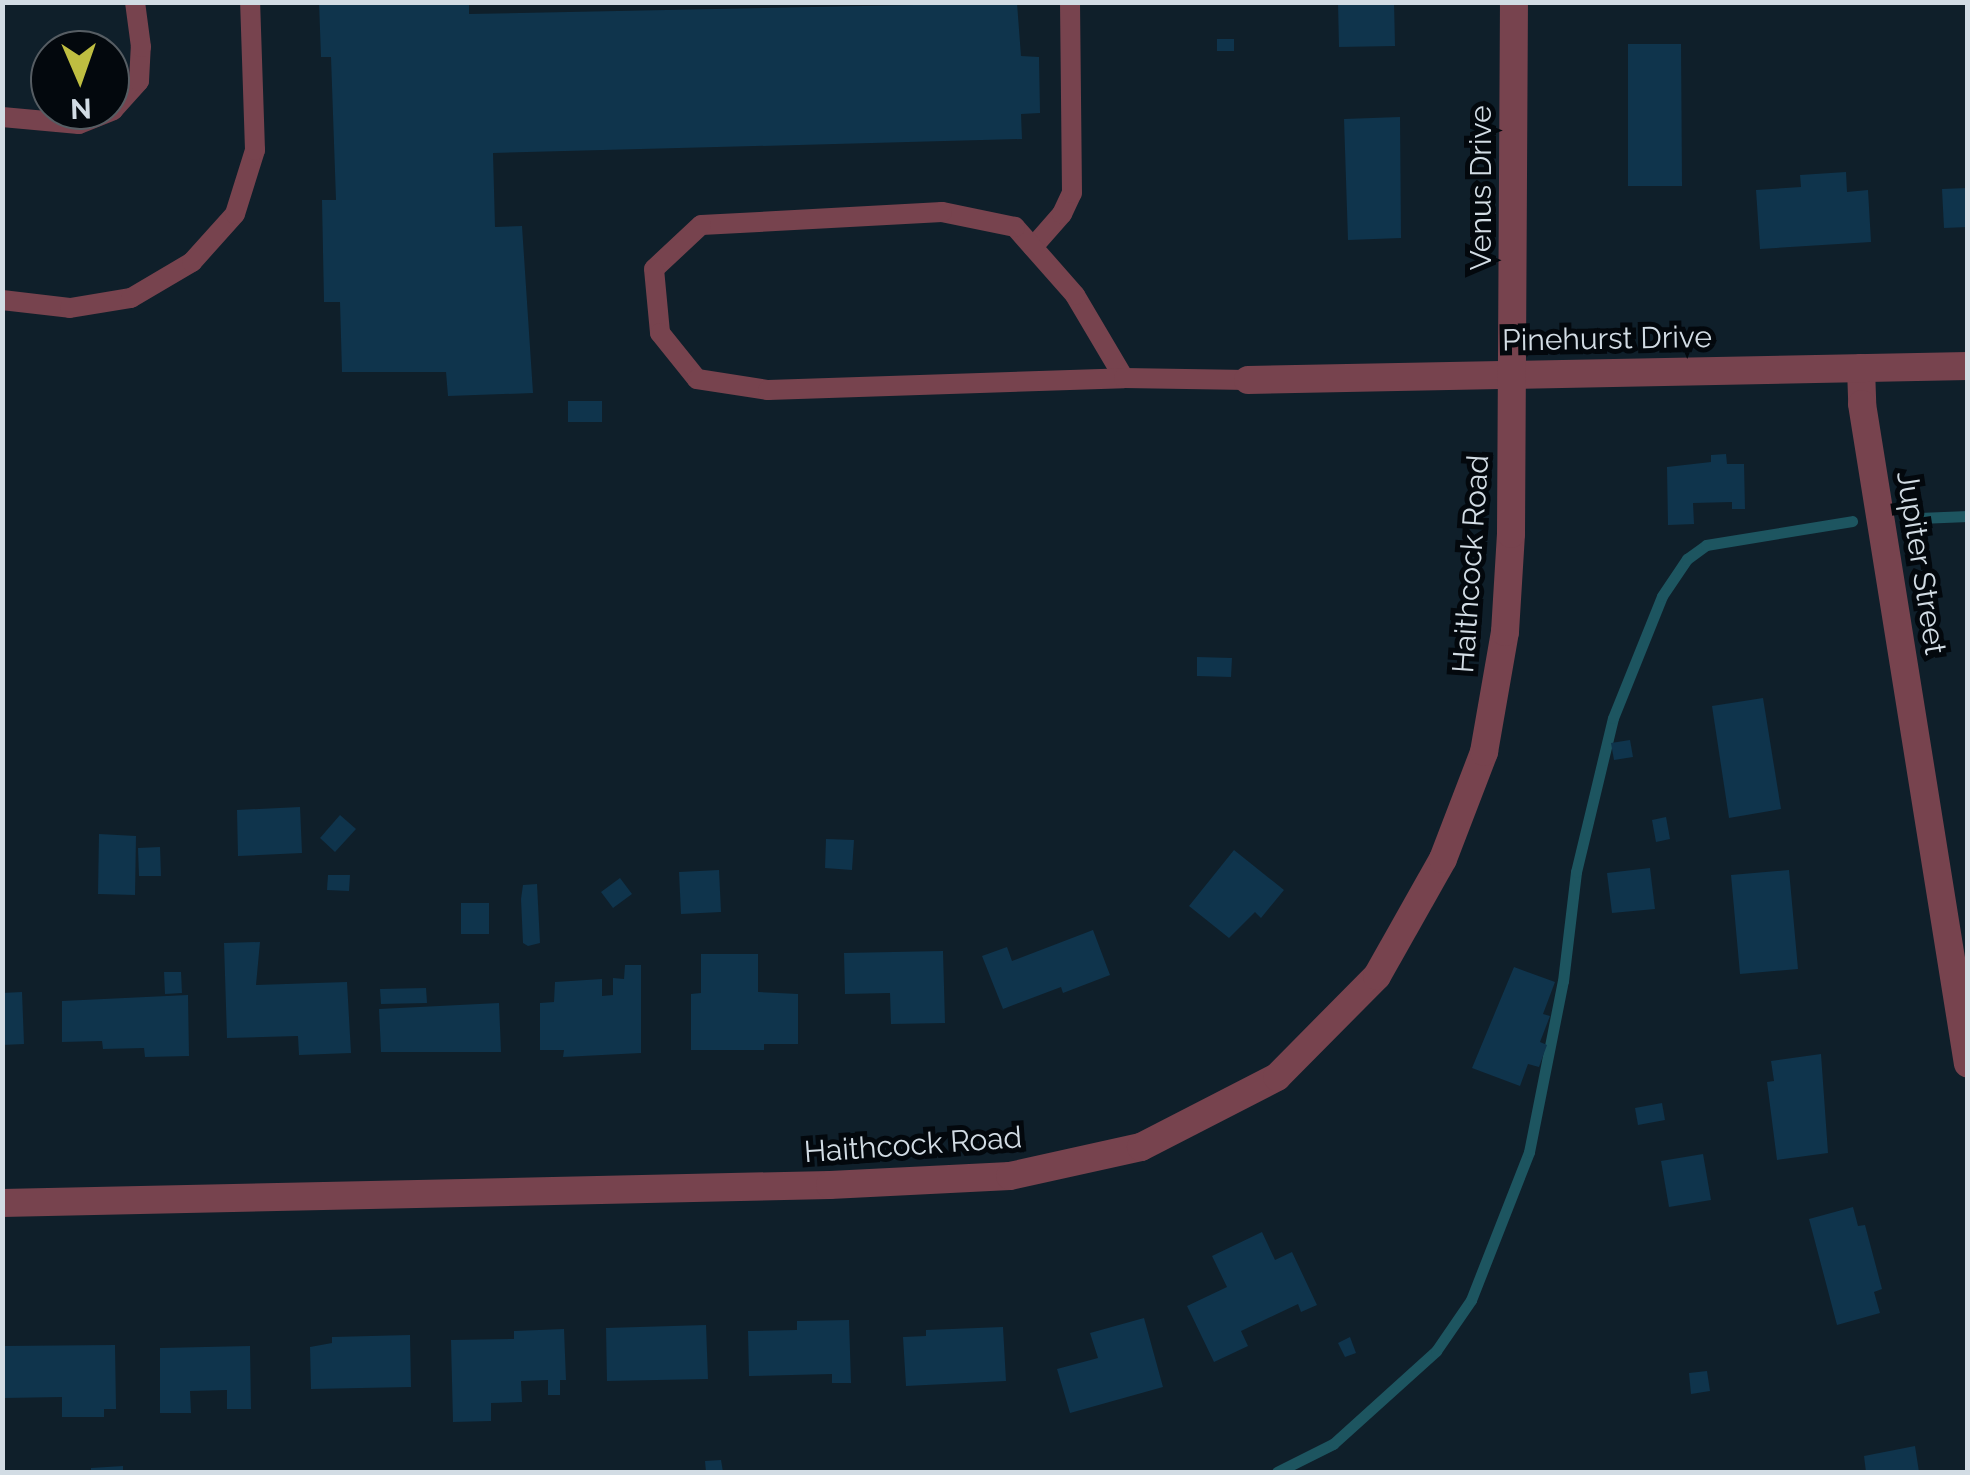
<!DOCTYPE html>
<style>
body{margin:0}
#map{position:relative;width:1970px;height:1475px;overflow:hidden;background:#0f1f2a;font-family:Raleway,sans-serif}
div>[style]{position:absolute}
.stream>*{height:11px;margin:-5.5px;padding:0 5.5px;transform-origin:5.5px;border-radius:5.5px;background:#1d5560}
.building>*{inset:0;background:#0f344c}
.service>*{height:20px;margin:-10px;padding:0 10px;transform-origin:10px;border-radius:10px;background:#77434e}
.minor>*{height:28px;margin:-14px;padding:0 14px;transform-origin:14px;border-radius:14px;background:#77434e}
span{translate:-50% -50%;white-space:nowrap;text-align:center;line-height:1.15;-webkit-text-stroke:10px #03080d;paint-order:stroke}
.street-label{font-size:30px;color:#d2dce4}
.frame{position:absolute;inset:0;border:5px solid #d2dce4;pointer-events:none}
.north{position:absolute;left:30px;top:30px;width:100px;height:100px;box-sizing:border-box;background:#03080d;border:2px solid #565d63;border-radius:50%;rotate:178deg;font-size:28px;font-weight:700;line-height:40px;text-align:center;color:#d2dce4}
.north::after{content:'';display:block;margin:auto;width:35px;height:45px;background:#bfbe41;clip-path:polygon(50% 0,100% 100%,50% 72%,0 100%)}
</style>
<div id="map">
<div class="stream">
<i style="left:1919px;top:518px;width:49px;rotate:-2.3deg"></i>
<i style="left:1277px;top:1472px;width:63px;rotate:-26.6deg"></i>
<i style="left:1333px;top:1444px;width:139px;rotate:-42.1deg"></i>
<i style="left:1436px;top:1351px;width:62px;rotate:-55.5deg"></i>
<i style="left:1471px;top:1300px;width:159px;rotate:-68.6deg"></i>
<i style="left:1529px;top:1152px;width:174px;rotate:-78.8deg"></i>
<i style="left:1563px;top:981px;width:110px;rotate:-83.2deg"></i>
<i style="left:1576px;top:872px;width:158px;rotate:-76.5deg"></i>
<i style="left:1613px;top:718px;width:131px;rotate:-68.1deg"></i>
<i style="left:1662px;top:596px;width:45px;rotate:-56deg"></i>
<i style="left:1687px;top:559px;width:24px;rotate:-36deg"></i>
<i style="left:1706px;top:545px;width:148px;rotate:-9.3deg"></i>
</div>
<div class="building">
<i style="clip-path:polygon(319px 2px,469px 2px,469px 14px,1017px 3px,1021px 56px,1039px 57px,1040px 113px,1021px 114px,1022px 139px,493px 153px,495px 227px,522px 226px,533px 393px,448px 396px,446px 372px,342px 372px,340px 302px,324px 302px,322px 200px,336px 200px,331px 57px,321px 57px)"></i>
<i style="clip-path:polygon(1338px 2px,1394px 2px,1395px 46px,1339px 47px)"></i>
<i style="clip-path:polygon(1217px 39px,1234px 39px,1234px 51px,1217px 51px)"></i>
<i style="clip-path:polygon(1628px 44px,1681px 44px,1682px 186px,1628px 186px)"></i>
<i style="clip-path:polygon(1400px 117px,1401px 238px,1348px 240px,1344px 119px)"></i>
<i style="clip-path:polygon(1846px 172px,1847px 192px,1868px 190px,1871px 242px,1760px 249px,1756px 190px,1801px 187px,1800px 175px)"></i>
<i style="clip-path:polygon(1968px 188px,1968px 227px,1944px 228px,1942px 189px)"></i>
<i style="clip-path:polygon(568px 401px,602px 401px,602px 422px,568px 422px)"></i>
<i style="clip-path:polygon(1726px 454px,1727px 464px,1744px 464px,1745px 509px,1732px 509px,1732px 502px,1693px 503px,1694px 524px,1668px 525px,1667px 467px,1711px 462px,1711px 455px)"></i>
<i style="clip-path:polygon(1197px 657px,1232px 658px,1231px 677px,1197px 676px)"></i>
<i style="clip-path:polygon(1763px 698px,1781px 809px,1729px 818px,1712px 706px)"></i>
<i style="clip-path:polygon(1630px 740px,1633px 757px,1614px 760px,1611px 743px)"></i>
<i style="clip-path:polygon(300px 807px,302px 853px,238px 856px,237px 810px)"></i>
<i style="clip-path:polygon(340px 815px,356px 829px,335px 852px,320px 838px)"></i>
<i style="clip-path:polygon(1666px 817px,1670px 839px,1656px 842px,1652px 820px)"></i>
<i style="clip-path:polygon(99px 834px,136px 836px,135px 895px,98px 894px)"></i>
<i style="clip-path:polygon(826px 839px,854px 840px,852px 870px,825px 868px)"></i>
<i style="clip-path:polygon(160px 847px,161px 876px,139px 876px,138px 848px)"></i>
<i style="clip-path:polygon(1234px 850px,1284px 890px,1261px 918px,1255px 912px,1229px 938px,1189px 906px)"></i>
<i style="clip-path:polygon(1650px 868px,1655px 909px,1612px 913px,1607px 873px)"></i>
<i style="clip-path:polygon(719px 870px,721px 912px,681px 914px,679px 872px)"></i>
<i style="clip-path:polygon(1789px 870px,1798px 969px,1740px 974px,1731px 875px)"></i>
<i style="clip-path:polygon(328px 875px,350px 875px,349px 891px,327px 890px)"></i>
<i style="clip-path:polygon(620px 878px,632px 894px,613px 908px,601px 892px)"></i>
<i style="clip-path:polygon(537px 884px,540px 943px,528px 946px,523px 943px,521px 899px,523px 885px)"></i>
<i style="clip-path:polygon(461px 903px,489px 903px,489px 934px,461px 934px)"></i>
<i style="clip-path:polygon(1093px 930px,1110px 975px,1063px 993px,1061px 987px,1003px 1009px,982px 956px,1007px 947px,1012px 961px)"></i>
<i style="clip-path:polygon(260px 942px,256px 985px,347px 982px,351px 1053px,299px 1055px,298px 1036px,227px 1038px,224px 943px)"></i>
<i style="clip-path:polygon(943px 951px,945px 1023px,891px 1024px,890px 993px,845px 994px,844px 953px)"></i>
<i style="clip-path:polygon(701px 954px,758px 954px,758px 992px,798px 994px,798px 1044px,764px 1044px,764px 1050px,691px 1050px,691px 994px,701px 993px)"></i>
<i style="clip-path:polygon(625px 965px,641px 965px,641px 1053px,563px 1057px,564px 1050px,540px 1050px,540px 1003px,554px 1002px,555px 982px,602px 979px,602px 996px,613px 995px,613px 978px,624px 979px)"></i>
<i style="clip-path:polygon(1514px 967px,1555px 982px,1543px 1014px,1550px 1016px,1540px 1042px,1547px 1045px,1539px 1067px,1528px 1064px,1520px 1086px,1472px 1068px)"></i>
<i style="clip-path:polygon(164px 972px,181px 972px,182px 993px,165px 994px)"></i>
<i style="clip-path:polygon(426px 988px,427px 1003px,381px 1004px,380px 989px)"></i>
<i style="clip-path:polygon(22px 992px,24px 1044px,2px 1045px,2px 993px)"></i>
<i style="clip-path:polygon(188px 995px,189px 1056px,145px 1057px,144px 1048px,103px 1049px,102px 1041px,62px 1042px,62px 1001px)"></i>
<i style="clip-path:polygon(499px 1003px,501px 1052px,381px 1052px,379px 1009px)"></i>
<i style="clip-path:polygon(1821px 1054px,1828px 1153px,1777px 1160px,1767px 1082px,1774px 1081px,1771px 1061px)"></i>
<i style="clip-path:polygon(1662px 1103px,1665px 1120px,1638px 1125px,1635px 1108px)"></i>
<i style="clip-path:polygon(1703px 1154px,1711px 1200px,1669px 1207px,1661px 1161px)"></i>
<i style="clip-path:polygon(1853px 1207px,1858px 1226px,1865px 1225px,1882px 1289px,1874px 1292px,1880px 1313px,1837px 1325px,1809px 1219px)"></i>
<i style="clip-path:polygon(1262px 1232px,1275px 1260px,1292px 1252px,1317px 1305px,1301px 1312px,1298px 1304px,1241px 1331px,1248px 1346px,1214px 1362px,1187px 1306px,1227px 1287px,1212px 1256px)"></i>
<i style="clip-path:polygon(1144px 1318px,1163px 1387px,1070px 1413px,1057px 1369px,1098px 1358px,1090px 1333px)"></i>
<i style="clip-path:polygon(849px 1320px,851px 1383px,832px 1383px,832px 1374px,749px 1376px,748px 1331px,797px 1330px,797px 1321px)"></i>
<i style="clip-path:polygon(706px 1325px,708px 1379px,607px 1381px,606px 1328px)"></i>
<i style="clip-path:polygon(1003px 1327px,1006px 1381px,906px 1386px,903px 1337px,926px 1336px,926px 1330px)"></i>
<i style="clip-path:polygon(564px 1329px,566px 1380px,560px 1380px,560px 1395px,548px 1395px,548px 1380px,521px 1381px,522px 1402px,491px 1403px,491px 1421px,453px 1422px,451px 1340px,514px 1339px,514px 1331px)"></i>
<i style="clip-path:polygon(410px 1335px,411px 1387px,311px 1389px,310px 1347px,332px 1343px,332px 1337px)"></i>
<i style="clip-path:polygon(1350px 1337px,1356px 1353px,1345px 1357px,1338px 1343px)"></i>
<i style="clip-path:polygon(115px 1345px,116px 1409px,104px 1409px,104px 1417px,62px 1417px,62px 1397px,4px 1398px,3px 1346px)"></i>
<i style="clip-path:polygon(250px 1346px,251px 1409px,227px 1409px,227px 1390px,190px 1391px,191px 1413px,160px 1413px,160px 1348px)"></i>
<i style="clip-path:polygon(1707px 1371px,1710px 1391px,1691px 1394px,1689px 1373px)"></i>
<i style="clip-path:polygon(1915px 1446px,1919px 1472px,1866px 1472px,1864px 1456px)"></i>
<i style="clip-path:polygon(721px 1460px,723px 1472px,706px 1472px,705px 1461px)"></i>
<i style="clip-path:polygon(123px 1466px,123px 1472px,91px 1472px,91px 1468px)"></i>
</div>
<div class="service">
<i style="left:2px;top:117px;width:77px;rotate:5.2deg"></i>
<i style="left:79px;top:124px;width:37px;rotate:-22deg"></i>
<i style="left:113px;top:110px;width:39px;rotate:-48deg"></i>
<i style="left:139px;top:81px;width:34px;rotate:-87deg"></i>
<i style="left:141px;top:47px;width:45px;rotate:-97.6deg"></i>
<i style="left:1033px;top:247px;width:44px;rotate:-48.7deg"></i>
<i style="left:1062px;top:214px;width:23px;rotate:-65deg"></i>
<i style="left:1072px;top:193px;width:191px;rotate:-90.6deg"></i>
<i style="left:2px;top:300px;width:68px;rotate:6.7deg"></i>
<i style="left:70px;top:308px;width:62px;rotate:-9.3deg"></i>
<i style="left:131px;top:298px;width:71px;rotate:-30.5deg"></i>
<i style="left:192px;top:262px;width:64px;rotate:-48.1deg"></i>
<i style="left:235px;top:214px;width:67px;rotate:-72.6deg"></i>
<i style="left:255px;top:150px;width:148px;rotate:-91.9deg"></i>
<i style="left:1124px;top:378px;width:96px;rotate:-120.6deg"></i>
<i style="left:1075px;top:295px;width:91px;rotate:-131.4deg"></i>
<i style="left:1015px;top:227px;width:75px;rotate:-168.4deg"></i>
<i style="left:942px;top:212px;width:241px;rotate:176.9deg"></i>
<i style="left:701px;top:225px;width:64px;rotate:136.9deg"></i>
<i style="left:654px;top:269px;width:64px;rotate:84.6deg"></i>
<i style="left:660px;top:333px;width:59px;rotate:51.2deg"></i>
<i style="left:697px;top:379px;width:72px;rotate:8.8deg"></i>
<i style="left:768px;top:390px;width:356px;rotate:-1.9deg"></i>
<i style="left:1124px;top:378px;width:124px;rotate:0.9deg"></i>
</div>
<div class="minor">
<i style="left:1861px;top:368px;width:36px;rotate:88deg"></i>
<i style="left:1862px;top:404px;width:668px;rotate:80.88deg"></i>
<i style="left:1248px;top:380px;width:720px;rotate:-1.11deg"></i>
<i style="left:2px;top:1203px;width:828px;rotate:-1.25deg"></i>
<i style="left:830px;top:1185px;width:180px;rotate:-2.9deg"></i>
<i style="left:1010px;top:1176px;width:134px;rotate:-12.5deg"></i>
<i style="left:1141px;top:1147px;width:153px;rotate:-27.2deg"></i>
<i style="left:1277px;top:1077px;width:142px;rotate:-45.3deg"></i>
<i style="left:1377px;top:976px;width:134px;rotate:-60.6deg"></i>
<i style="left:1443px;top:859px;width:115px;rotate:-69deg"></i>
<i style="left:1484px;top:752px;width:122px;rotate:-80.1deg"></i>
<i style="left:1505px;top:632px;width:98px;rotate:-86.5deg"></i>
<i style="left:1511px;top:534px;width:532px;rotate:-89.68deg"></i>
</div>
<div class="street-label">
<span style="left:1481px;top:188px;rotate:-90deg">Venus Drive</span>
<span style="left:1607px;top:339px;rotate:-1deg">Pinehurst Drive</span>
<span style="left:1921px;top:563px;rotate:81deg">Jupiter Street</span>
<span style="left:1471px;top:564px;rotate:-86deg">Haithcock Road</span>
<span style="left:913px;top:1145px;rotate:-4deg">Haithcock Road</span>
</div>
<div class="frame"></div>
<div class="north">N</div>
</div>
